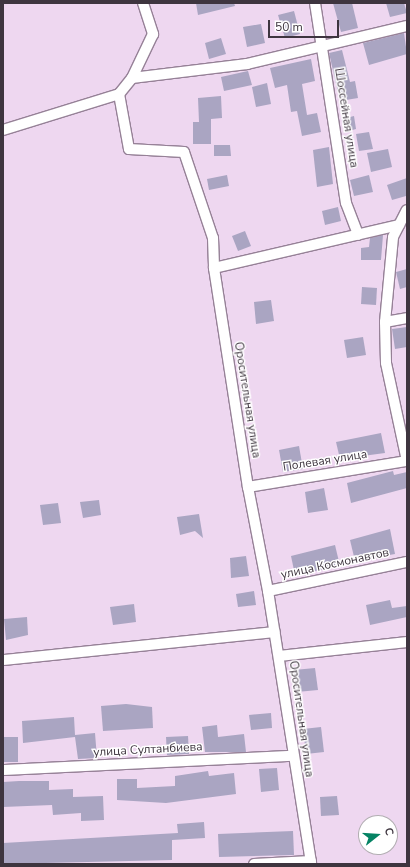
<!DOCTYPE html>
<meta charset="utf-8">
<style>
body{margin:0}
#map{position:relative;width:410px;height:867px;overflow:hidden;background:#eed7f0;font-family:"Nunito Sans",sans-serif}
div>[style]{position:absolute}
.building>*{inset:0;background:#aaa5c2}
.roads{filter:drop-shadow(1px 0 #968197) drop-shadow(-1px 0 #968197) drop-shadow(0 1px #968197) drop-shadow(0 -1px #968197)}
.street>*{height:10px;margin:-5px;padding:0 5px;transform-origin:5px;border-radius:5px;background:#fff}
span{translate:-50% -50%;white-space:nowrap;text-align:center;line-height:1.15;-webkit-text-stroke:3px #fff;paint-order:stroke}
.street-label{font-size:12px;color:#3e353f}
.frame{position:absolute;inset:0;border:4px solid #3e353f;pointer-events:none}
.north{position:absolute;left:358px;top:815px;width:40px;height:40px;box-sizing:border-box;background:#fff;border:1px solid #b2aeb2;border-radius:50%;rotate:73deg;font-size:11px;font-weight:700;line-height:16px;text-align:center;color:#3e353f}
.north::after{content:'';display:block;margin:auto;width:14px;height:18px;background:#058364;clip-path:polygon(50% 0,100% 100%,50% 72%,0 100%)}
.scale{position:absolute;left:268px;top:20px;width:71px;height:18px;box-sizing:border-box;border:2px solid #3e353f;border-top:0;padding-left:5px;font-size:12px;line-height:14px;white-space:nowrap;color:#3e353f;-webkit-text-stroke:3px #fff;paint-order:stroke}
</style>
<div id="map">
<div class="building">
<i style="clip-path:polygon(196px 3px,234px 3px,235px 6px,198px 15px)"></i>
<i style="clip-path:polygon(333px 3px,352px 3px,358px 28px,341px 32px)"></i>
<i style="clip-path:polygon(386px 3px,404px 3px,407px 13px,390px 17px)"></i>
<i style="clip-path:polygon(294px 11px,300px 34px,285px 38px,278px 15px)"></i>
<i style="clip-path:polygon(261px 24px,265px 43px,247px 47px,243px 27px)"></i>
<i style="clip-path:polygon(404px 33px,407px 54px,369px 65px,363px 43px)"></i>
<i style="clip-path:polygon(221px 38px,226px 54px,209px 59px,205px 43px)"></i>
<i style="clip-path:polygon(342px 50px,350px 82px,355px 81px,358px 98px,340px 101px,329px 53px)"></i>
<i style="clip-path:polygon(311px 59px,315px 81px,302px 84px,307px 115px,317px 113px,321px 132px,302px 136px,297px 111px,291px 112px,287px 85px,275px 88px,270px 68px)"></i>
<i style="clip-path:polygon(248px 71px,252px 85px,224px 91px,221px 77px)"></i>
<i style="clip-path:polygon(267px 83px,271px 104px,256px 107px,252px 87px)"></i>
<i style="clip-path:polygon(221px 96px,222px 118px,211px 119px,211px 144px,193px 144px,193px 122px,199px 122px,198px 98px)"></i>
<i style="clip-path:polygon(354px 116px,356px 129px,345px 132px,342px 119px)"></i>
<i style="clip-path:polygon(369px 132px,373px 149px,359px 151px,356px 134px)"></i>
<i style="clip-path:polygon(214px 145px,230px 145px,231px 156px,214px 156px)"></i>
<i style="clip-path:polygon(329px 147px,333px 184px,317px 187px,313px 150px)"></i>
<i style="clip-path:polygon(388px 149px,392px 167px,371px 172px,367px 153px)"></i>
<i style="clip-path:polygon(227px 175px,229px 186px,209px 190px,207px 179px)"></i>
<i style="clip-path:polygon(369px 175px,373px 192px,354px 196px,350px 180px)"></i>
<i style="clip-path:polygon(407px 178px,406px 196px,392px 200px,387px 185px)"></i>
<i style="clip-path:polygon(338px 207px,341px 221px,325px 225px,322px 211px)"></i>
<i style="clip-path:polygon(245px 231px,251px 246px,238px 251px,232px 236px)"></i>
<i style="clip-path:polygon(383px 235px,381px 260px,361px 260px,361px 248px,369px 247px,370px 238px)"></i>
<i style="clip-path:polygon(407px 269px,407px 287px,400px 289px,396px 272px)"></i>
<i style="clip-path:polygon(362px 287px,377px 288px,376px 305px,361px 304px)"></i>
<i style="clip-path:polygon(271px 300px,274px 321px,256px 324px,254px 302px)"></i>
<i style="clip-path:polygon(407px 327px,407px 347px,395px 349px,392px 329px)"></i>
<i style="clip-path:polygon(363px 337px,366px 355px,347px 358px,344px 340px)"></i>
<i style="clip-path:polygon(381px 433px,385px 453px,340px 459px,336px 442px)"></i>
<i style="clip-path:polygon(299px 446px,303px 469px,283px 472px,279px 450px)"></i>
<i style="clip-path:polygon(393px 471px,394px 475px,407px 472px,407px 488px,351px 503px,347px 483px)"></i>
<i style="clip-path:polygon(324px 488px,328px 510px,308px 513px,305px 492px)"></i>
<i style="clip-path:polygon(99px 500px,101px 515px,83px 518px,80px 502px)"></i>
<i style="clip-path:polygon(58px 503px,61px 523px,43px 525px,40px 505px)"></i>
<i style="clip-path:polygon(199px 514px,203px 538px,195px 531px,180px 535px,177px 517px)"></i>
<i style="clip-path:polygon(390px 529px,395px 554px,355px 561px,350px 540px)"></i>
<i style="clip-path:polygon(335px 545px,340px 566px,295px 575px,291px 556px)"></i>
<i style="clip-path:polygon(246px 556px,249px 576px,231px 578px,230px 558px)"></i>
<i style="clip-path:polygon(254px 591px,256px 605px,238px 607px,236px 594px)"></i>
<i style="clip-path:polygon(390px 600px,392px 608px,407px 606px,407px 617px,370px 625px,366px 605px)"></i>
<i style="clip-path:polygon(134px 604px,136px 622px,113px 625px,110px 607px)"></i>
<i style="clip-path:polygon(27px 617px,28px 635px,6px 640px,4px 619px)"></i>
<i style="clip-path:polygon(315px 668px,318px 690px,297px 692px,294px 670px)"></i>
<i style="clip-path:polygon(126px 704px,152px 707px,153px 728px,103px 731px,101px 706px)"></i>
<i style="clip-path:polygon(271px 713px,272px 728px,251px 730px,249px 715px)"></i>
<i style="clip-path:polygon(74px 717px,75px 735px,95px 733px,97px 758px,78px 759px,75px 737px,23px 743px,22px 721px)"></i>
<i style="clip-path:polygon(217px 725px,218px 737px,244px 734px,246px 752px,205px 752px,202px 727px)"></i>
<i style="clip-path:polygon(321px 727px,324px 752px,306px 754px,303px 729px)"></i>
<i style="clip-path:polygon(188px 736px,189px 754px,167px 755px,166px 737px)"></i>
<i style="clip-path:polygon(3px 737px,18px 737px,18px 762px,3px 762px)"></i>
<i style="clip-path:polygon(277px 768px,279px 790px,261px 792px,259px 769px)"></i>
<i style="clip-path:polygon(208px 771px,209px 776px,234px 773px,236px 794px,166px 803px,117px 800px,117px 779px,137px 779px,137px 788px,175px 786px,175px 776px)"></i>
<i style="clip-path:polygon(19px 781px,49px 781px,49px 790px,73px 789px,73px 797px,103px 796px,104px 820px,81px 821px,81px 813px,53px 815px,52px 805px,3px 807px,3px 782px)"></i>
<i style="clip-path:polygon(337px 796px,339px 815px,321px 816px,320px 797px)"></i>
<i style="clip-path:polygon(204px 822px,205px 838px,172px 840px,172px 860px,3px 864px,3px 843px,178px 833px,177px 824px)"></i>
<i style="clip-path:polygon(293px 831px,294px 855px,219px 857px,218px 834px)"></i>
</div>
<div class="roads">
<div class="street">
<i style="left:143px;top:3px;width:33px;rotate:72deg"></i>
<i style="left:153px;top:34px;width:49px;rotate:115.5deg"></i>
<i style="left:132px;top:78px;width:21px;rotate:129deg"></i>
<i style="left:119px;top:94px;width:56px;rotate:79.7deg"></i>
<i style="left:129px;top:149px;width:55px;rotate:3.1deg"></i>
<i style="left:184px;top:152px;width:91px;rotate:71.4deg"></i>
<i style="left:213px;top:238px;width:30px;rotate:88deg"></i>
<i style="left:214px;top:268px;width:222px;rotate:81.2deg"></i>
<i style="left:248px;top:487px;width:106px;rotate:79.1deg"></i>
<i style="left:268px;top:591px;width:276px;rotate:81deg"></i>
<i style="left:315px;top:3px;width:202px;rotate:81.2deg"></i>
<i style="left:346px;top:203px;width:34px;rotate:69deg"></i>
<i style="left:132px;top:78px;width:116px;rotate:-6.9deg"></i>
<i style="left:247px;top:64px;width:164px;rotate:-13.4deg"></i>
<i style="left:3px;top:130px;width:121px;rotate:-17.2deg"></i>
<i style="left:214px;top:268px;width:190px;rotate:-13.1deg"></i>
<i style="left:385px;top:322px;width:22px;rotate:-10deg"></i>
<i style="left:407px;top:461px;width:100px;rotate:-102.1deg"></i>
<i style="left:386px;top:363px;width:41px;rotate:-91.4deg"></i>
<i style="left:385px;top:322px;width:85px;rotate:-84.6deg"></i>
<i style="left:393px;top:237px;width:30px;rotate:-63deg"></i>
<i style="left:248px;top:487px;width:161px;rotate:-9.3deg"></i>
<i style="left:268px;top:591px;width:142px;rotate:-11.8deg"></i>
<i style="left:279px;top:656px;width:129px;rotate:-6.2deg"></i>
<i style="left:3px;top:660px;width:273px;rotate:-5.9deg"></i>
<i style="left:3px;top:770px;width:290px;rotate:-2.8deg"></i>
<i style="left:254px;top:864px;width:57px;rotate:-3deg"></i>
</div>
</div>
<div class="street-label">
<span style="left:346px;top:118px;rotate:81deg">Шоссейная улица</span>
<span style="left:247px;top:400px;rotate:81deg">Оросительная улица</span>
<span style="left:325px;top:461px;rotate:-9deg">Полевая улица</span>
<span style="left:335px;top:564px;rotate:-12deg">улица Космонавтов</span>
<span style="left:301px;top:719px;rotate:82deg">Оросительная улица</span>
<span style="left:148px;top:750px;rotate:-3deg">улица Султанбиева</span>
</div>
<div class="frame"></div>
<div class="north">С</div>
<div class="scale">50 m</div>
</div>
